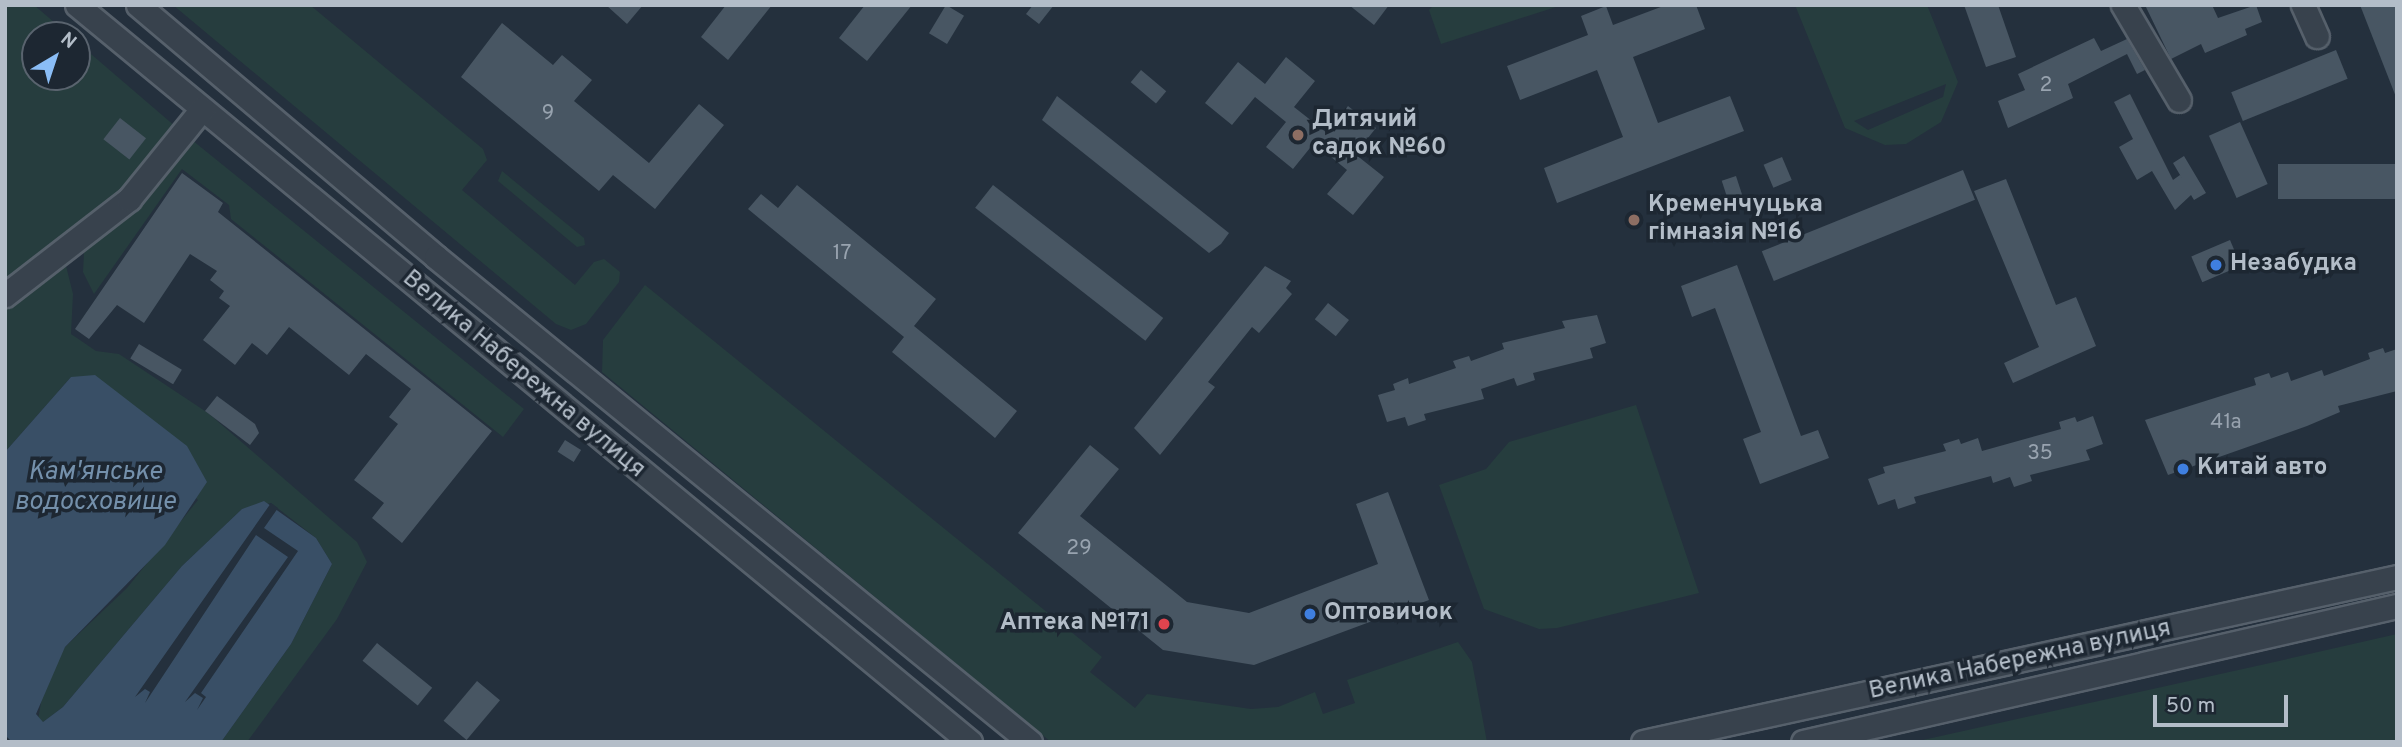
<!DOCTYPE html>
<meta charset="utf-8">
<style>
body{margin:0}
#map{position:relative;width:2402px;height:747px;overflow:hidden;background:#24303d;font-family:Overpass,sans-serif}
div>[style]{position:absolute}
.green>*{inset:0;background:#263d3e}
.water>*{inset:0;background:#394f66}
.pier>*{inset:0;background:#24303d}
.building>*{inset:0;background:#485663;transform-origin:0 0}
.roads{filter:drop-shadow(2px 0 #56606b) drop-shadow(-2px 0 #56606b) drop-shadow(0 2px #56606b) drop-shadow(0 -2px #56606b)}
.minor>*{height:23px;margin:-11.5px;padding:0 11.5px;transform-origin:11.5px;border-radius:11.5px;background:#38424d}
.dots>*{width:19px;height:19px;translate:-50% -50%;box-sizing:border-box;border:4px solid #1d2732;border-radius:50%}
span{translate:-50% -50%;white-space:nowrap;text-align:center;line-height:1.15;-webkit-text-stroke:7px #1d2732;paint-order:stroke}
.number-label{font-size:21px;color:#98a3af}
.number-label span{-webkit-text-stroke-width:0}
.poi-label{font-size:24px;color:#b3bdc8;font-weight:700}
.left{translate:0 -50%;text-align:left}
.right{translate:-100% -50%;text-align:right}
.street-label{font-size:24px;color:#b3bdc8}
.water-label{font-size:26px;color:#7490ab;font-style:italic}
.frame{position:absolute;inset:0;border:7px solid #b3bdc8;pointer-events:none}
.north{position:absolute;left:21px;top:21px;width:70px;height:70px;box-sizing:border-box;background:#1d2732;border:2px solid #59636e;border-radius:50%;rotate:39deg;font-size:19px;font-weight:700;line-height:28px;text-align:center;color:#b3bdc8}
.north::after{content:'';display:block;margin:auto;width:24px;height:32px;background:#8abdf6;clip-path:polygon(50% 0,100% 100%,50% 72%,0 100%)}
.scale{position:absolute;left:2153px;top:695px;width:135px;height:32px;box-sizing:border-box;border:4px solid #b3bdc8;border-top:0;padding-left:9px;font-size:21px;line-height:24px;white-space:nowrap;color:#b3bdc8;-webkit-text-stroke:5px #1d2732;paint-order:stroke}
</style>
<div id="map">
<div class="green">
<i style="clip-path:polygon(5px 5px,34px 5px,69px 35px,35px 35px,35px 77px,77px 77px,77px 42px,176px 127px,127px 191px,5px 280px)"></i>
<i style="clip-path:polygon(173px 5px,310px 5px,483px 149px,487px 160px,462px 190px,575px 285px,594px 262px,604px 259px,620px 272px,619px 282px,586px 324px,571px 330px,556px 324px)"></i>
<i style="clip-path:polygon(1434px 5px,1562px 5px,1441px 44px,1429px 10px)"></i>
<i style="clip-path:polygon(evenodd,1795px 5px,1927px 5px,1958px 82px,1941px 122px,1906px 144px,1885px 145px,1845px 128px,1795px 5px,1946px 84px,1943px 97px,1868px 130px,1854px 121px,1946px 84px)"></i>
<i style="clip-path:polygon(192px 140px,524px 409px,503px 437px,231px 219px,229px 205px,182px 169px,94px 294px,83px 272px,84px 253px,136px 206px)"></i>
<i style="clip-path:polygon(502px 171px,584px 238px,585px 245px,577px 247px,498px 181px)"></i>
<i style="clip-path:polygon(65px 262px,73px 294px,71px 334px,96px 351px,119px 354px,208px 413px,357px 542px,367px 562px,337px 619px,247px 742px,221px 742px,291px 644px,332px 564px,316px 538px,271px 503px,242px 509px,182px 566px,63px 707px,43px 722px,38px 720px,44px 685px,65px 647px,127px 588px,198px 500px,71px 377px,5px 452px,5px 303px)"></i>
<i style="clip-path:polygon(645px 285px,1102px 657px,1090px 672px,1135px 708px,1147px 694px,1251px 709px,1278px 707px,1315px 692px,1323px 714px,1355px 703px,1347px 680px,1458px 642px,1472px 662px,1487px 742px,1051px 742px,602px 372px,603px 340px)"></i>
<i style="clip-path:polygon(1636px 405px,1699px 593px,1557px 628px,1539px 629px,1484px 609px,1439px 485px,1486px 469px,1509px 442px)"></i>
<i style="clip-path:polygon(2397px 634px,2397px 742px,1914px 742px,2270px 663px)"></i>
</div>
<div class="water">
<i style="clip-path:polygon(95px 375px,187px 446px,207px 482px,165px 545px,65px 647px,36px 714px,43px 722px,63px 707px,182px 566px,242px 509px,264px 501px,316px 538px,332px 564px,291px 644px,221px 742px,12px 742px,5px 735px,5px 452px,71px 377px)"></i>
</div>
<div class="pier">
<i style="clip-path:polygon(271px 503px,278px 508px,264px 528px,298px 551px,201px 693px,206px 697px,197px 710px,203px 698px,195px 693px,185px 702px,288px 557px,256px 535px,145px 703px,150px 692px,145px 689px,135px 697px)"></i>
</div>
<div class="building">
<i style="clip-path:polygon(606px 5px,643px 5px,627px 24px)"></i>
<i style="clip-path:polygon(726px 5px,772px 5px,728px 60px,701px 37px)"></i>
<i style="clip-path:polygon(865px 5px,912px 5px,867px 61px,839px 38px)"></i>
<i style="left:946px;top:5px;width:21px;height:33px;rotate:31deg"></i>
<i style="clip-path:polygon(1033px 5px,1054px 5px,1039px 24px,1026px 14px)"></i>
<i style="clip-path:polygon(1349px 5px,1389px 5px,1374px 25px)"></i>
<i style="clip-path:polygon(1666px 5px,1696px 5px,1705px 29px,1633px 57px,1658px 123px,1730px 96px,1744px 131px,1557px 203px,1544px 168px,1623px 137px,1597px 70px,1520px 100px,1507px 66px,1588px 35px,1581px 16px,1606px 6px,1613px 25px)"></i>
<i style="clip-path:polygon(1964px 5px,1998px 5px,2016px 57px,1986px 67px)"></i>
<i style="clip-path:polygon(2145px 5px,2212px 5px,2218px 18px,2256px 5px,2262px 22px,2245px 29px,2247px 35px,2205px 53px,2201px 44px,2171px 59px)"></i>
<i style="clip-path:polygon(2360px 5px,2397px 5px,2397px 97px,2396px 97px)"></i>
<i style="clip-path:polygon(502px 23px,553px 65px,562px 55px,592px 80px,574px 101px,649px 163px,699px 104px,724px 125px,655px 209px,613px 175px,599px 191px,461px 77px)"></i>
<i style="clip-path:polygon(2094px 38px,2101px 51px,2127px 39px,2145px 70px,2137px 74px,2127px 54px,2068px 84px,2073px 98px,2008px 128px,1998px 101px,2025px 90px,2018px 74px)"></i>
<i style="left:2336px;top:50px;width:31px;height:113px;rotate:68deg"></i>
<i style="clip-path:polygon(1286px 57px,1315px 81px,1294px 107px,1327px 133px,1348px 106px,1376px 128px,1355px 154px,1384px 177px,1353px 215px,1327px 194px,1347px 170px,1314px 143px,1293px 169px,1266px 147px,1286px 122px,1255px 97px,1232px 125px,1205px 103px,1238px 62px,1265px 84px)"></i>
<i style="left:1141px;top:70px;width:33px;height:16px;rotate:40deg"></i>
<i style="clip-path:polygon(2130px 94px,2173px 180px,2180px 175px,2183px 180px,2173px 163px,2184px 156px,2206px 193px,2194px 200px,2191px 195px,2175px 210px,2152px 171px,2137px 180px,2119px 147px,2133px 139px,2114px 102px)"></i>
<i style="clip-path:polygon(1057px 96px,1229px 233px,1221px 244px,1209px 253px,1042px 120px)"></i>
<i style="left:120px;top:118px;width:33px;height:27px;rotate:38deg"></i>
<i style="left:2240px;top:122px;width:68px;height:34px;rotate:66deg"></i>
<i style="left:1782px;top:157px;width:25px;height:20px;rotate:67deg"></i>
<i style="left:2397px;top:164px;width:35px;height:119px;rotate:90deg"></i>
<i style="left:1963px;top:170px;width:32px;height:217px;rotate:68deg"></i>
<i style="clip-path:polygon(182px 173px,223px 203px,218px 212px,492px 431px,402px 543px,372px 518px,384px 503px,354px 480px,398px 424px,389px 417px,411px 389px,366px 354px,349px 375px,289px 327px,267px 355px,252px 343px,235px 365px,203px 340px,230px 306px,219px 298px,224px 291px,210px 280px,217px 271px,190px 254px,144px 323px,117px 305px,89px 339px,75px 329px)"></i>
<i style="left:1736px;top:176px;width:29px;height:15px;rotate:72deg"></i>
<i style="clip-path:polygon(2006px 179px,2056px 305px,2076px 297px,2096px 346px,2013px 383px,2004px 363px,2039px 347px,1974px 191px)"></i>
<i style="clip-path:polygon(797px 185px,936px 299px,914px 326px,1017px 411px,995px 438px,892px 352px,904px 337px,748px 209px,761px 194px,778px 208px)"></i>
<i style="left:993px;top:185px;width:216px;height:29px;rotate:38deg"></i>
<i style="left:2230px;top:240px;width:28px;height:42px;rotate:67deg"></i>
<i style="clip-path:polygon(1737px 265px,1801px 436px,1818px 430px,1829px 458px,1760px 484px,1743px 439px,1761px 432px,1715px 308px,1692px 317px,1681px 286px)"></i>
<i style="clip-path:polygon(1265px 266px,1291px 281px,1286px 288px,1292px 294px,1259px 333px,1252px 327px,1208px 382px,1215px 387px,1160px 455px,1134px 428px)"></i>
<i style="left:1328px;top:303px;width:27px;height:21px;rotate:39deg"></i>
<i style="clip-path:polygon(1597px 315px,1606px 343px,1590px 348px,1593px 358px,1533px 373px,1535px 380px,1517px 386px,1514px 378px,1481px 389px,1484px 399px,1424px 414px,1426px 420px,1408px 426px,1405px 417px,1387px 422px,1378px 395px,1395px 390px,1393px 384px,1408px 378px,1409px 384px,1456px 368px,1453px 361px,1469px 356px,1471px 361px,1504px 349px,1502px 343px,1565px 328px,1562px 321px)"></i>
<i style="left:139px;top:344px;width:50px;height:17px;rotate:31deg"></i>
<i style="clip-path:polygon(2383px 348px,2385px 353px,2397px 349px,2397px 391px,2338px 406px,2340px 412px,2307px 426px,2168px 475px,2145px 420px,2256px 385px,2254px 378px,2269px 373px,2271px 378px,2288px 372px,2291px 381px,2322px 370px,2324px 376px,2370px 359px,2368px 353px)"></i>
<i style="clip-path:polygon(217px 396px,255px 424px,259px 433px,250px 445px,205px 411px)"></i>
<i style="clip-path:polygon(2093px 416px,2103px 444px,2086px 450px,2090px 460px,2030px 475px,2032px 481px,2014px 487px,2010px 477px,1993px 483px,1991px 476px,1914px 497px,1916px 503px,1898px 509px,1895px 499px,1878px 505px,1868px 479px,1885px 473px,1883px 467px,1946px 451px,1943px 444px,1959px 439px,1961px 444px,1978px 438px,1982px 451px,2061px 429px,2059px 422px,2075px 417px,2077px 422px)"></i>
<i style="left:565px;top:440px;width:19px;height:14px;rotate:32deg"></i>
<i style="clip-path:polygon(1090px 445px,1119px 469px,1080px 516px,1187px 602px,1249px 613px,1378px 564px,1356px 504px,1388px 492px,1429px 600px,1254px 665px,1163px 650px,1018px 533px)"></i>
<i style="left:377px;top:643px;width:71px;height:23px;rotate:39deg"></i>
<i style="left:477px;top:681px;width:30px;height:52px;rotate:40deg"></i>
</div>
<div class="roads">
<div class="minor">
<i style="left:77px;top:5px;width:1158px;rotate:39.53deg"></i>
<i style="left:138px;top:5px;width:390px;rotate:40.2deg"></i>
<i style="left:436px;top:257px;width:767px;rotate:39.23deg"></i>
<i style="left:2123px;top:5px;width:110px;rotate:59.5deg"></i>
<i style="left:2303px;top:5px;width:34px;rotate:66deg"></i>
<i style="left:5px;top:295px;width:157px;rotate:-37.7deg"></i>
<i style="left:129px;top:199px;width:116px;rotate:-51deg"></i>
<i style="left:1643px;top:742px;width:772px;rotate:-12.34deg"></i>
<i style="left:1803px;top:742px;width:609px;rotate:-12.9deg"></i>
</div>
</div>
<div class="dots">
<i style="left:1298px;top:135px;background:#8d6e63"></i>
<i style="left:1634px;top:220px;background:#8d6e63"></i>
<i style="left:2216px;top:265px;background:#3f7fe0"></i>
<i style="left:2183px;top:469px;background:#3f7fe0"></i>
<i style="left:1310px;top:614px;background:#3f7fe0"></i>
<i style="left:1164px;top:624px;background:#e0444e"></i>
</div>
<div class="number-label">
<span style="left:2046px;top:86px">2</span>
<span style="left:548px;top:114px">9</span>
<span style="left:842px;top:254px">17</span>
<span style="left:2226px;top:423px">41а</span>
<span style="left:2040px;top:454px">35</span>
<span style="left:1079px;top:549px">29</span>
</div>
<div class="poi-label">
<span class="left" style="left:1312px;top:135px">Дитячий<br>садок №60</span>
<span class="left" style="left:1648px;top:220px">Кременчуцька<br>гімназія №16</span>
<span class="left" style="left:2230px;top:265px">Незабудка</span>
<span class="left" style="left:2197px;top:469px">Китай авто</span>
<span class="left" style="left:1324px;top:614px">Оптовичок</span>
<span class="right" style="left:1150px;top:624px">Аптека №171</span>
</div>
<div class="street-label">
<span style="left:523px;top:375px;rotate:40deg">Велика Набережна вулиця</span>
<span style="left:2020px;top:661px;rotate:-12deg">Велика Набережна вулиця</span>
</div>
<div class="water-label">
<span style="left:95px;top:488px">Кам'янське<br>водосховище</span>
</div>
<div class="frame"></div>
<div class="north">N</div>
<div class="scale">50 m</div>
</div>
